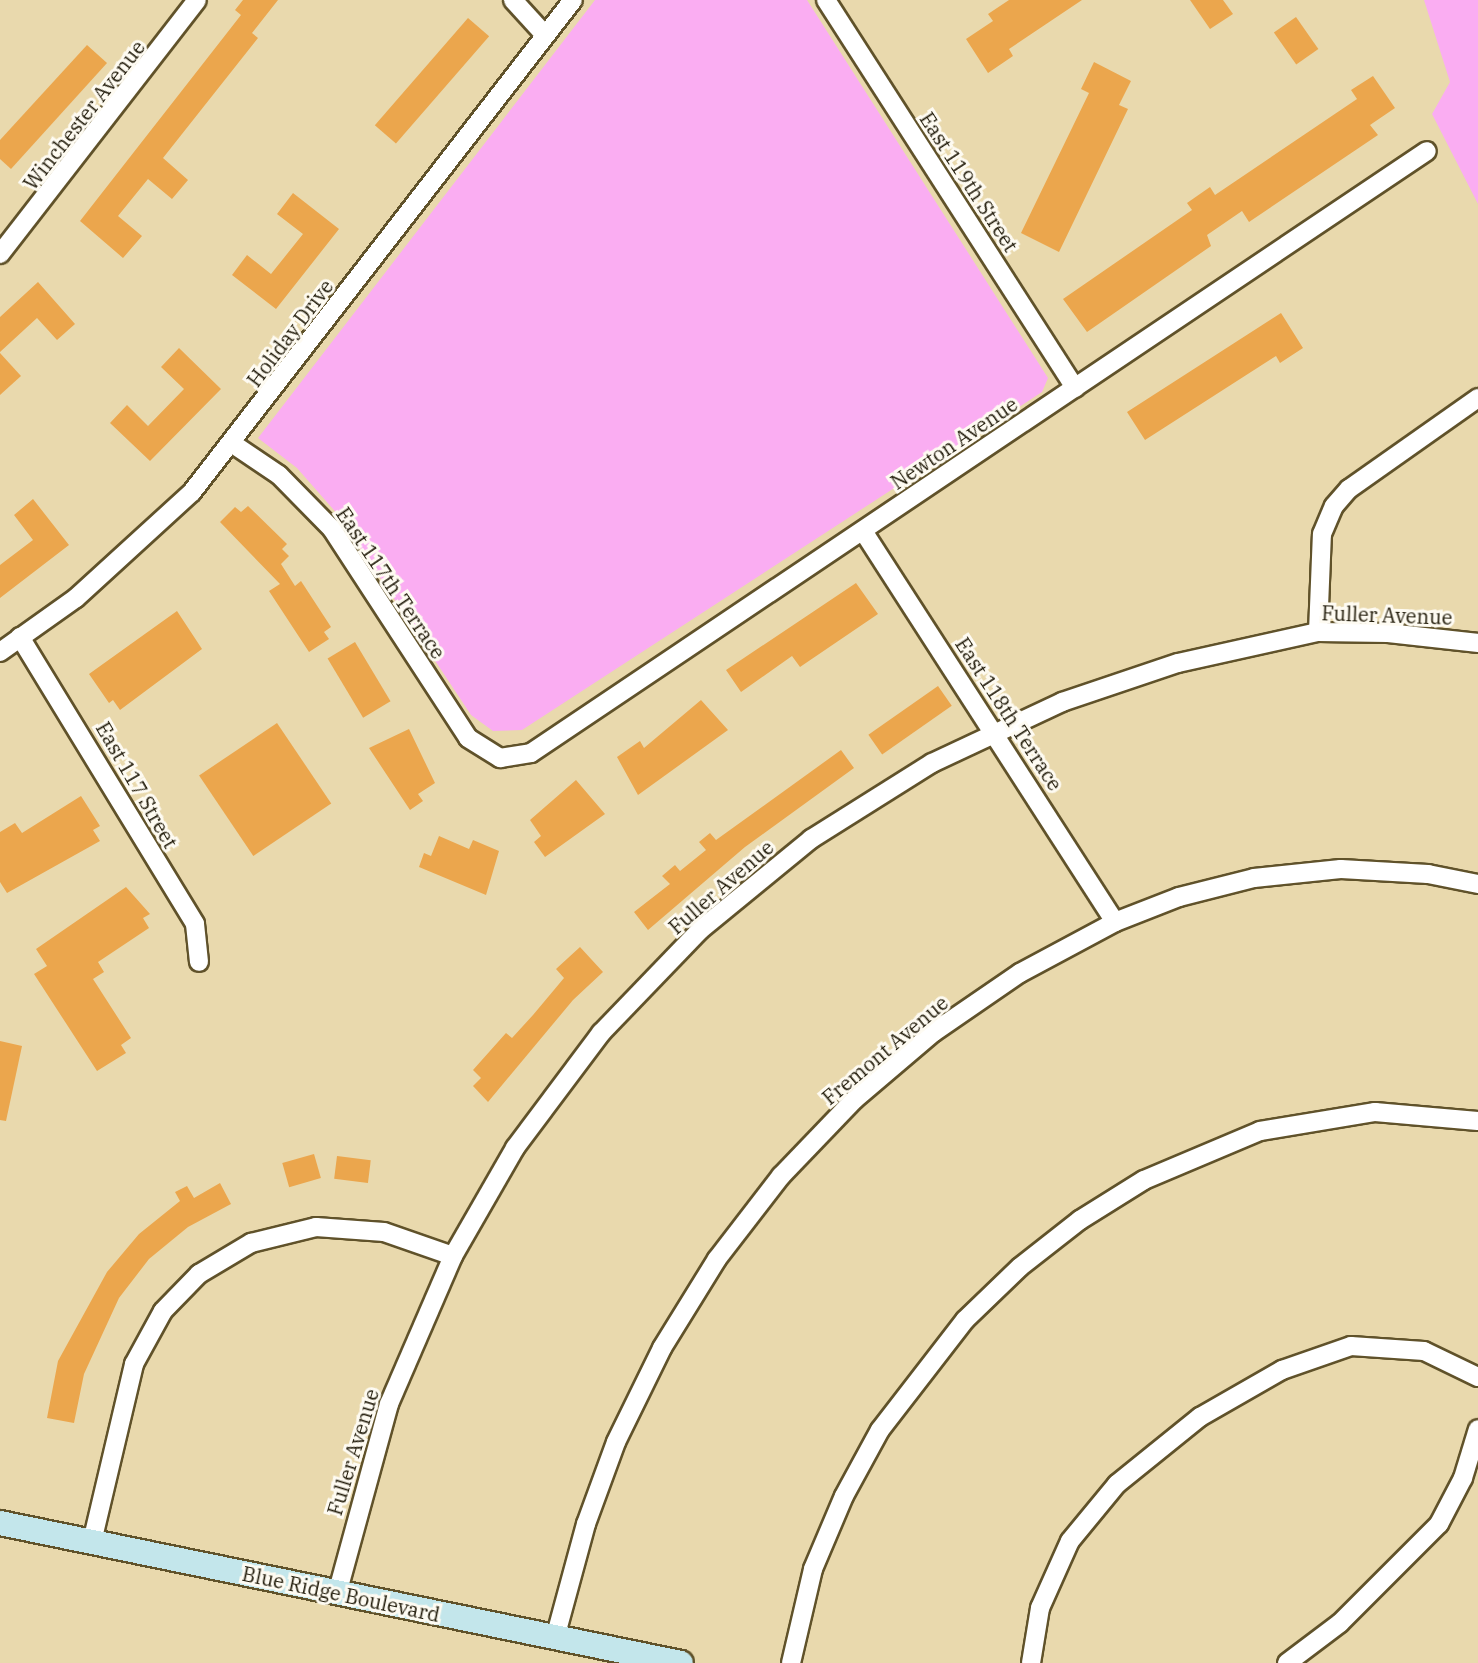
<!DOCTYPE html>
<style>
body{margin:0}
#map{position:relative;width:1478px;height:1663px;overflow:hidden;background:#e9d9ad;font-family:"IBM Plex Serif",serif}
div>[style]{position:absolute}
.green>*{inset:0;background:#faadf2}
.building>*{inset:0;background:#eba64d;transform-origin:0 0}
.roads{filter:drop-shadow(2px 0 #60522a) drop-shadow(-2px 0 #60522a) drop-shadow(0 2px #60522a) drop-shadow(0 -2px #60522a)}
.street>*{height:18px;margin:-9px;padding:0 9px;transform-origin:9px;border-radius:9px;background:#fff}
.secondary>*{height:24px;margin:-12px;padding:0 12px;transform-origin:12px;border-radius:12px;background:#c3e6eb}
span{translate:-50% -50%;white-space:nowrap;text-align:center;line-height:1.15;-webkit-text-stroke:6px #fefbf2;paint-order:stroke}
.street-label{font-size:20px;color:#201a09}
</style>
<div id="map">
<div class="green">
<i style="clip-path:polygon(595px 0,807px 0,1048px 378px,1042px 392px,522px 730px,493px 731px,471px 715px,340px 517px,297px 468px,258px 438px)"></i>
<i style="clip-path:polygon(1424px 0,1478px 0,1478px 204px,1432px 114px,1450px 82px)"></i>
</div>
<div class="building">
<i style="clip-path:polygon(243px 0,278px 0,252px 33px,258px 38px,163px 158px,188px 180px,172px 199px,148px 179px,118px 216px,142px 236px,123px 258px,80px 221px,241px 15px,235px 10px)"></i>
<i style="clip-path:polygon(1009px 0,1082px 0,1009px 49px,1013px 56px,988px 73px,966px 39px,993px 21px,988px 14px)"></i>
<i style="clip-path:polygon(1190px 0,1223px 0,1233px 14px,1210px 29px)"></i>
<i style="left:1296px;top:17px;width:39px;height:27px;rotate:55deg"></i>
<i style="left:468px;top:18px;width:28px;height:142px;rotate:41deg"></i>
<i style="clip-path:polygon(87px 45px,107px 63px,11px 169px,0 159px,0 140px)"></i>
<i style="clip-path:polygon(1094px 62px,1131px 81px,1119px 105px,1128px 109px,1059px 252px,1021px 233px,1089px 93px,1081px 89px)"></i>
<i style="clip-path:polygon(1373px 76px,1395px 108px,1370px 125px,1378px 135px,1249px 222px,1242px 211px,1207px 235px,1211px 246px,1087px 332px,1063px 299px,1192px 210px,1187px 203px,1210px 187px,1215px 195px,1357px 99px,1351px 90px)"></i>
<i style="clip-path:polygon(293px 193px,339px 229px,276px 309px,232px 275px,247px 255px,271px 274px,303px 234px,277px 214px)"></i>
<i style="clip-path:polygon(38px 282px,75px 324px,57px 340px,37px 318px,0 352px,0 317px)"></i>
<i style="clip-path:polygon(1281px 313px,1303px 348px,1280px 363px,1276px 356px,1145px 440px,1127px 412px)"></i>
<i style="clip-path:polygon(179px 348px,221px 389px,150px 461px,110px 423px,127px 405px,148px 426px,184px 389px,161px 367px)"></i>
<i style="clip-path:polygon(0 353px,21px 376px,0 395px)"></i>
<i style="clip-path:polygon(33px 499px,69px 545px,0 598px,0 565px,33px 540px,14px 515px)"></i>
<i style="clip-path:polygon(248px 506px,287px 544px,282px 549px,289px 556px,281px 564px,295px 586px,301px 581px,331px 627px,324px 632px,329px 639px,309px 652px,269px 591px,280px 584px,220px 522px,235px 507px,241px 512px)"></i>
<i style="clip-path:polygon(856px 583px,878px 614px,800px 667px,792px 656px,741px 692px,726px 670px)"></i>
<i style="clip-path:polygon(177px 611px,202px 649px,120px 710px,113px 700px,109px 703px,89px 674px)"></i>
<i style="left:355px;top:642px;width:69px;height:32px;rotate:59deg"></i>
<i style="left:938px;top:686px;width:24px;height:85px;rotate:55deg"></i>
<i style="clip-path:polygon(701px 700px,728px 730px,638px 795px,617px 757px,640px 741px,644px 748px)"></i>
<i style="left:277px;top:723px;width:97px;height:94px;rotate:56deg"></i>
<i style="clip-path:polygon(409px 729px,435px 783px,418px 794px,423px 801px,410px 810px,369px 748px)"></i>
<i style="clip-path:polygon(841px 750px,854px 768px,745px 847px,648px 930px,634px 912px,670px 884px,662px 876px,675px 865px,680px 871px,706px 850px,699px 842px,710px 833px,716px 840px)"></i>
<i style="clip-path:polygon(576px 780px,605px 814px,545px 857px,534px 842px,541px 836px,530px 820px)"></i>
<i style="clip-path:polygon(81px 796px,100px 826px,93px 830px,100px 841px,7px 893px,0 882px,0 832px,15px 823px,22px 833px)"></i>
<i style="clip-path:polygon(439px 836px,469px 849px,473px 840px,499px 851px,486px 895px,419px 867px,424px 853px,431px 856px)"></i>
<i style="clip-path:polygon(126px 887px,150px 914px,143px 918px,149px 928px,98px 962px,104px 972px,93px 979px,131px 1038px,121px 1045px,126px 1053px,97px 1071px,34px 974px,47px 966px,36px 949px)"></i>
<i style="clip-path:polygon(580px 947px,603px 972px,573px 1000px,488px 1102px,473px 1086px,481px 1078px,473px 1070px,506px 1033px,512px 1038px,533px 1015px,564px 978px,556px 969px)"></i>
<i style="clip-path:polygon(0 1041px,22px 1046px,6px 1121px,0 1120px)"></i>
<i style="left:314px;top:1154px;width:25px;height:33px;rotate:74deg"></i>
<i style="left:337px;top:1156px;width:34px;height:23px;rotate:7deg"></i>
<i style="clip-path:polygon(220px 1183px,231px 1204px,188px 1227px,149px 1259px,119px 1298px,84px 1374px,74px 1423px,47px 1418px,58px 1361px,107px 1272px,139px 1234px,180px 1201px,175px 1192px,187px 1186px,194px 1198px)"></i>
</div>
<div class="roads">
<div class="street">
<i style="left:513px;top:0;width:46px;rotate:47.6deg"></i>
<i style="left:826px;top:0;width:461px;rotate:57.3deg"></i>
<i style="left:0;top:254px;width:321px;rotate:-52.2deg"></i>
<i style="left:233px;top:444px;width:55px;rotate:34deg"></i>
<i style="left:279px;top:475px;width:76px;rotate:45.5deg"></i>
<i style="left:332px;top:529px;width:249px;rotate:56.9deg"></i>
<i style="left:468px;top:738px;width:38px;rotate:32deg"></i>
<i style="left:500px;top:758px;width:31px;rotate:-9deg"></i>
<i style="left:531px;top:753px;width:1079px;rotate:-33.9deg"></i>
<i style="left:863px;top:531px;width:465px;rotate:57.2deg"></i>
<i style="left:1318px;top:632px;width:98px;rotate:-87.7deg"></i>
<i style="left:1322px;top:534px;width:30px;rotate:-67deg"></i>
<i style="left:1334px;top:506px;width:23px;rotate:-49deg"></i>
<i style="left:1349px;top:489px;width:158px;rotate:-35.2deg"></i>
<i style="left:20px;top:637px;width:336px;rotate:58.6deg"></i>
<i style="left:195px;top:924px;width:38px;rotate:84deg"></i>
<i style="left:0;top:652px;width:93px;rotate:-35.4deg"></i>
<i style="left:76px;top:598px;width:157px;rotate:-42.4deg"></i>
<i style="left:192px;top:492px;width:622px;rotate:-52.25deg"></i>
<i style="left:92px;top:1542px;width:183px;rotate:-76.7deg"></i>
<i style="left:134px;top:1364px;width:60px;rotate:-61.3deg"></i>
<i style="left:163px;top:1311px;width:52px;rotate:-45.8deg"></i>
<i style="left:199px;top:1274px;width:61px;rotate:-30.8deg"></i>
<i style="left:251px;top:1243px;width:67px;rotate:-13.8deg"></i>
<i style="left:316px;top:1227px;width:68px;rotate:4.2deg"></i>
<i style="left:384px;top:1232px;width:73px;rotate:19.2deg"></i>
<i style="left:337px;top:1594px;width:197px;rotate:-74.7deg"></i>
<i style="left:389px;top:1404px;width:161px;rotate:-66.6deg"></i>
<i style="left:453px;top:1256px;width:125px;rotate:-60.1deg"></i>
<i style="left:515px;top:1148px;width:144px;rotate:-53.2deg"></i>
<i style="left:601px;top:1033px;width:143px;rotate:-46.1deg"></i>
<i style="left:700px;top:930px;width:144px;rotate:-39.3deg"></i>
<i style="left:811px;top:839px;width:143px;rotate:-32.1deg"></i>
<i style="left:932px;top:763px;width:144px;rotate:-25.1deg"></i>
<i style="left:1062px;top:702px;width:122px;rotate:-18.6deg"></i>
<i style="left:1178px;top:663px;width:143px;rotate:-12.5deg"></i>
<i style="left:1318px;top:632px;width:70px;rotate:0.8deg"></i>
<i style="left:1388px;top:633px;width:91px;rotate:6.3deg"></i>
<i style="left:555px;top:1638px;width:118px;rotate:-74.8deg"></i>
<i style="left:586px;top:1524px;width:87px;rotate:-69.9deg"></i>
<i style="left:616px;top:1442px;width:105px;rotate:-63.9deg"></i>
<i style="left:662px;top:1348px;width:105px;rotate:-58.3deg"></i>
<i style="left:717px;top:1259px;width:105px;rotate:-52.4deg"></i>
<i style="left:781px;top:1176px;width:105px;rotate:-46.2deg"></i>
<i style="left:854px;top:1100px;width:105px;rotate:-40.4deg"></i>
<i style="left:934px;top:1032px;width:104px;rotate:-34.5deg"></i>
<i style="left:1020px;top:973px;width:108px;rotate:-28.2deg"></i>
<i style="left:1115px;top:922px;width:69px;rotate:-21.3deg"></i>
<i style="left:1179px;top:897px;width:77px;rotate:-14.2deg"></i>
<i style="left:1254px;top:878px;width:87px;rotate:-5.9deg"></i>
<i style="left:1341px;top:869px;width:87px;rotate:3.3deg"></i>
<i style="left:1428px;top:874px;width:51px;rotate:11.3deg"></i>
<i style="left:791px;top:1663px;width:97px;rotate:-76.8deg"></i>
<i style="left:813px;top:1569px;width:79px;rotate:-67deg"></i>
<i style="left:844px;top:1496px;width:75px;rotate:-61.4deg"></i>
<i style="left:880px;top:1430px;width:139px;rotate:-52.3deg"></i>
<i style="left:965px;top:1320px;width:76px;rotate:-43.9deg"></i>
<i style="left:1020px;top:1267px;width:76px;rotate:-38.1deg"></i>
<i style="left:1080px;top:1220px;width:75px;rotate:-32deg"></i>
<i style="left:1144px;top:1180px;width:126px;rotate:-22.9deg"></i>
<i style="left:1260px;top:1131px;width:117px;rotate:-9.4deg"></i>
<i style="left:1375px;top:1112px;width:103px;rotate:5deg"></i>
<i style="left:1031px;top:1663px;width:56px;rotate:-80.7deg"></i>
<i style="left:1040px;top:1608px;width:73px;rotate:-65.9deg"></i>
<i style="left:1070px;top:1541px;width:74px;rotate:-50.5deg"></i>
<i style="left:1117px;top:1484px;width:107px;rotate:-38.9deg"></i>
<i style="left:1200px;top:1417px;width:95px;rotate:-29.8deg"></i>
<i style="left:1282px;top:1370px;width:73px;rotate:-19.2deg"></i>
<i style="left:1351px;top:1346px;width:73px;rotate:3.9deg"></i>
<i style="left:1424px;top:1351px;width:60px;rotate:25.7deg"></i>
<i style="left:1287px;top:1663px;width:66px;rotate:-37deg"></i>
<i style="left:1340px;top:1623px;width:140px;rotate:-45deg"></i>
<i style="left:1439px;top:1524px;width:52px;rotate:-62.4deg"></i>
<i style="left:1463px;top:1478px;width:51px;rotate:-73deg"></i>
</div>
<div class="secondary">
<i style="left:0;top:1523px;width:695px;rotate:11.62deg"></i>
</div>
</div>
<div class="street-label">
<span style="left:84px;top:115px;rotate:-52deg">Winchester Avenue</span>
<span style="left:969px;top:182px;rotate:57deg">East 119th Street</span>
<span style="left:290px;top:333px;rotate:-53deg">Holiday Drive</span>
<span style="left:954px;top:443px;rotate:-34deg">Newton Avenue</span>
<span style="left:391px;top:583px;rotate:56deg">East 117th Terrace</span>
<span style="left:1387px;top:615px;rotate:2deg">Fuller Avenue</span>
<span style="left:1009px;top:714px;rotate:57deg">East 118th Terrace</span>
<span style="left:137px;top:785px;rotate:60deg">East 117 Street</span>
<span style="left:721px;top:887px;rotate:-41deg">Fuller Avenue</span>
<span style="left:885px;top:1050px;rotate:-40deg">Fremont Avenue</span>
<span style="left:353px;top:1452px;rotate:-73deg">Fuller Avenue</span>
<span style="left:341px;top:1594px;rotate:12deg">Blue Ridge Boulevard</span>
</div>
</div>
